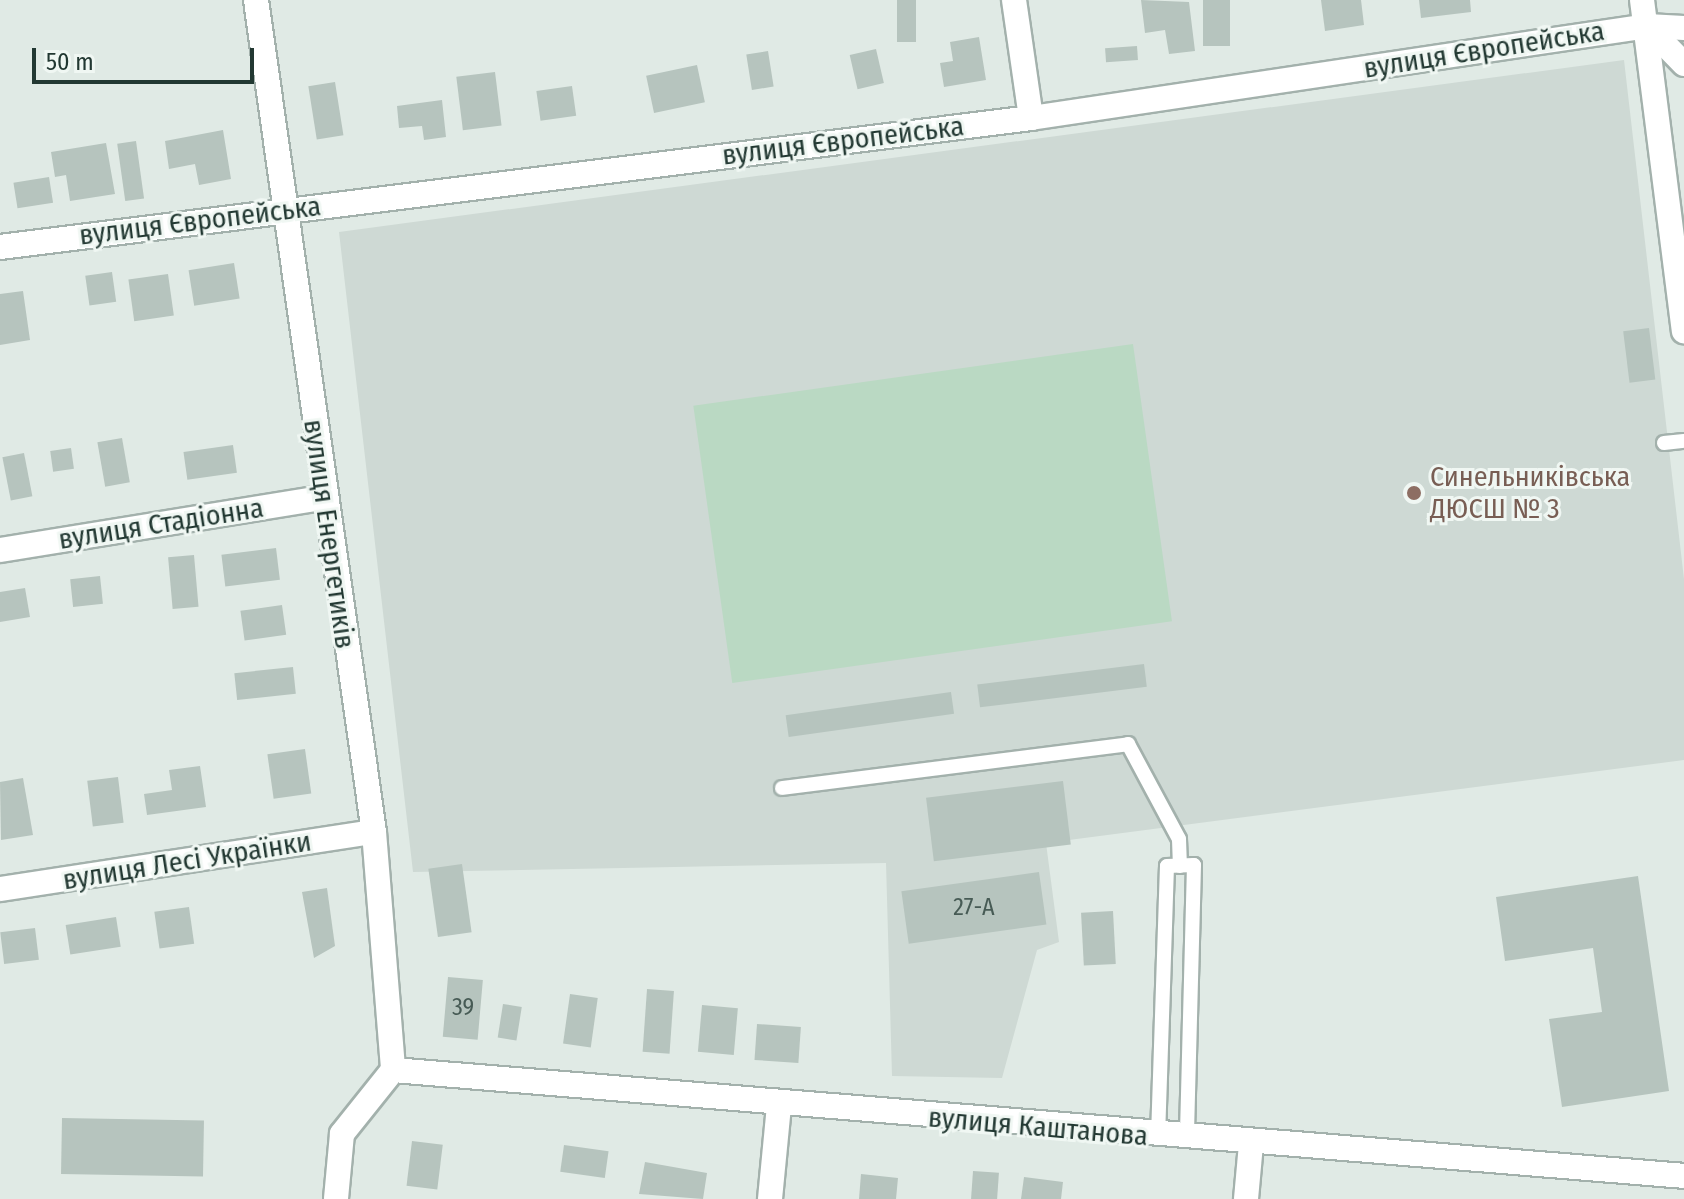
<!DOCTYPE html>
<meta charset="utf-8">
<style>
body{margin:0}
#map{position:relative;width:1684px;height:1199px;overflow:hidden;background:#e0eae5;font-family:"Fira Sans Condensed",sans-serif}
div>[style]{position:absolute}
.built>*{inset:0;background:#ced9d4}
.green>*{inset:0;background:#bad9c3;transform-origin:0 0}
.building>*{inset:0;background:#b6c4be;transform-origin:0 0}
.roads{filter:drop-shadow(2px 0 #a3b1ac) drop-shadow(-2px 0 #a3b1ac) drop-shadow(0 2px #a3b1ac) drop-shadow(0 -2px #a3b1ac)}
.lane>*{height:14px;margin:-7px;padding:0 7px;transform-origin:7px;border-radius:7px;background:#fff}
.street>*{height:24px;margin:-12px;padding:0 12px;transform-origin:12px;border-radius:12px;background:#fff}
.secondary>*{height:24px;margin:-12px;padding:0 12px;transform-origin:12px;border-radius:12px;background:#fff}
.dots>*{width:22px;height:22px;translate:-50% -50%;box-sizing:border-box;border:4px solid #f0f7f3;border-radius:50%}
span{translate:-50% -50%;white-space:nowrap;text-align:center;line-height:1.15;-webkit-text-stroke:6px #f0f7f3;paint-order:stroke}
.number-label{font-size:24px;color:#475b55}
.number-label span{-webkit-text-stroke-width:0}
.street-label{font-size:28px;color:#223832}
.education-label{font-size:28px;color:#785e54}
.left{translate:0 -50%;text-align:left}
.scale{position:absolute;left:32px;top:48px;width:222px;height:36px;box-sizing:border-box;border:4px solid #223832;border-top:0;padding-left:10px;font-size:24px;line-height:28px;white-space:nowrap;color:#223832;-webkit-text-stroke:6px #f0f7f3;paint-order:stroke}
</style>
<div id="map">
<div class="built">
<i style="clip-path:polygon(1624px 60px,1684px 579px,1684px 760px,1046px 843px,1059px 942px,1037px 950px,1002px 1078px,892px 1076px,886px 863px,413px 872px,339px 232px)"></i>
</div>
<div class="green">
<i style="left:1133px;top:344px;width:280px;height:444px;rotate:82deg"></i>
</div>
<div class="building">
<i style="left:897px;top:0;width:19px;height:42px"></i>
<i style="clip-path:polygon(1141px 0,1189px 2px,1195px 51px,1169px 54px,1165px 30px,1145px 33px)"></i>
<i style="left:1203px;top:0;width:27px;height:46px"></i>
<i style="clip-path:polygon(1321px 0,1361px 0,1364px 25px,1325px 31px)"></i>
<i style="clip-path:polygon(1419px 0,1470px 0,1471px 12px,1421px 18px)"></i>
<i style="clip-path:polygon(979px 37px,986px 80px,944px 87px,940px 63px,953px 61px,950px 42px)"></i>
<i style="left:1137px;top:46px;width:14px;height:32px;rotate:86deg"></i>
<i style="left:876px;top:49px;width:35px;height:27px;rotate:77deg"></i>
<i style="left:768px;top:51px;width:36px;height:22px;rotate:81deg"></i>
<i style="left:697px;top:65px;width:38px;height:52px;rotate:78deg"></i>
<i style="left:495px;top:72px;width:54px;height:39px;rotate:83deg"></i>
<i style="left:335px;top:82px;width:54px;height:27px;rotate:81deg"></i>
<i style="left:572px;top:86px;width:30px;height:36px;rotate:82deg"></i>
<i style="clip-path:polygon(442px 100px,446px 137px,424px 140px,422px 126px,399px 128px,397px 106px)"></i>
<i style="clip-path:polygon(223px 130px,231px 179px,199px 185px,195px 164px,169px 169px,165px 141px)"></i>
<i style="left:136px;top:141px;width:58px;height:19px;rotate:82deg"></i>
<i style="clip-path:polygon(106px 143px,115px 194px,70px 201px,66px 175px,55px 177px,51px 152px)"></i>
<i style="left:49px;top:177px;width:26px;height:36px;rotate:81deg"></i>
<i style="left:234px;top:263px;width:36px;height:46px;rotate:81deg"></i>
<i style="left:112px;top:272px;width:30px;height:27px;rotate:82deg"></i>
<i style="left:168px;top:274px;width:42px;height:40px;rotate:82deg"></i>
<i style="clip-path:polygon(23px 291px,30px 340px,0 345px,0 294px)"></i>
<i style="left:1649px;top:328px;width:52px;height:26px;rotate:83deg"></i>
<i style="left:122px;top:438px;width:45px;height:25px;rotate:80deg"></i>
<i style="left:233px;top:445px;width:28px;height:50px;rotate:82deg"></i>
<i style="left:71px;top:448px;width:21px;height:21px;rotate:82deg"></i>
<i style="left:24px;top:453px;width:44px;height:22px;rotate:79deg"></i>
<i style="left:276px;top:548px;width:32px;height:55px;rotate:83deg"></i>
<i style="left:194px;top:555px;width:52px;height:26px;rotate:85deg"></i>
<i style="left:100px;top:576px;width:28px;height:30px;rotate:84deg"></i>
<i style="clip-path:polygon(25px 588px,30px 617px,0 622px,0 592px)"></i>
<i style="left:282px;top:605px;width:30px;height:42px;rotate:82deg"></i>
<i style="left:1144px;top:664px;width:23px;height:168px;rotate:83deg"></i>
<i style="left:293px;top:667px;width:27px;height:59px;rotate:84deg"></i>
<i style="left:951px;top:692px;width:22px;height:167px;rotate:82deg"></i>
<i style="left:305px;top:749px;width:45px;height:38px;rotate:82deg"></i>
<i style="clip-path:polygon(200px 766px,206px 807px,147px 815px,144px 794px,172px 790px,169px 770px)"></i>
<i style="left:118px;top:777px;width:46px;height:31px;rotate:83deg"></i>
<i style="clip-path:polygon(23px 778px,33px 835px,1px 840px,0 782px)"></i>
<i style="left:1063px;top:781px;width:64px;height:138px;rotate:83deg"></i>
<i style="left:462px;top:864px;width:69px;height:34px;rotate:82deg"></i>
<i style="left:1039px;top:872px;width:53px;height:139px;rotate:82deg"></i>
<i style="clip-path:polygon(1638px 876px,1669px 1091px,1562px 1107px,1549px 1019px,1602px 1012px,1593px 948px,1505px 961px,1496px 897px)"></i>
<i style="clip-path:polygon(327px 888px,335px 946px,314px 958px,302px 892px)"></i>
<i style="left:189px;top:907px;width:37px;height:35px;rotate:82deg"></i>
<i style="left:1113px;top:911px;width:53px;height:32px;rotate:87deg"></i>
<i style="left:116px;top:917px;width:30px;height:51px;rotate:81deg"></i>
<i style="left:35px;top:928px;width:32px;height:35px;rotate:83deg"></i>
<i style="left:448px;top:977px;width:35px;height:60px;rotate:5deg"></i>
<i style="left:647px;top:989px;width:27px;height:63px;rotate:4deg"></i>
<i style="left:570px;top:994px;width:28px;height:50px;rotate:8deg"></i>
<i style="left:503px;top:1004px;width:19px;height:34px;rotate:9deg"></i>
<i style="left:702px;top:1005px;width:36px;height:47px;rotate:5deg"></i>
<i style="left:757px;top:1024px;width:44px;height:36px;rotate:4deg"></i>
<i style="left:62px;top:1118px;width:142px;height:56px;rotate:1deg"></i>
<i style="left:412px;top:1141px;width:31px;height:45px;rotate:7deg"></i>
<i style="left:564px;top:1145px;width:45px;height:27px;rotate:8deg"></i>
<i style="clip-path:polygon(645px 1162px,707px 1173px,703px 1199px,639px 1194px)"></i>
<i style="left:973px;top:1171px;width:26px;height:28px;rotate:4deg"></i>
<i style="clip-path:polygon(861px 1174px,898px 1178px,896px 1199px,859px 1199px)"></i>
<i style="clip-path:polygon(1024px 1177px,1063px 1182px,1061px 1199px,1021px 1199px)"></i>
</div>
<div class="roads">
<div class="lane">
<i style="left:1664px;top:443px;width:20px;rotate:-6deg"></i>
<i style="left:782px;top:788px;width:349px;rotate:-7.2deg"></i>
<i style="left:1128px;top:744px;width:108px;rotate:61.8deg"></i>
<i style="left:1179px;top:839px;width:27px;rotate:88deg"></i>
<i style="left:1158px;top:1137px;width:271px;rotate:-88.1deg"></i>
<i style="left:1167px;top:866px;width:27px;rotate:-2deg"></i>
<i style="left:1194px;top:865px;width:274px;rotate:91.5deg"></i>
</div>
<div class="street">
<i style="left:256px;top:0;width:840px;rotate:81.93deg"></i>
<i style="left:374px;top:832px;width:239px;rotate:85.4deg"></i>
<i style="left:393px;top:1070px;width:82px;rotate:128.6deg"></i>
<i style="left:342px;top:1134px;width:65px;rotate:95.3deg"></i>
<i style="left:1014px;top:0;width:119px;rotate:81.8deg"></i>
<i style="left:1642px;top:0;width:334px;rotate:82.8deg"></i>
<i style="left:1647px;top:26px;width:53px;rotate:45.8deg"></i>
<i style="left:0;top:247px;width:1039px;rotate:-7.13deg"></i>
<i style="left:1031px;top:118px;width:623px;rotate:-8.49deg"></i>
<i style="left:1647px;top:26px;width:37px;rotate:3deg"></i>
<i style="left:0;top:550px;width:325px;rotate:-9.2deg"></i>
<i style="left:0;top:889px;width:378px;rotate:-8.7deg"></i>
<i style="left:770px;top:1199px;width:93px;rotate:-84.5deg"></i>
<i style="left:1246px;top:1199px;width:55px;rotate:-84.8deg"></i>
</div>
<div class="secondary">
<i style="left:393px;top:1070px;width:1295px;rotate:4.69deg"></i>
</div>
</div>
<div class="dots">
<i style="left:1414px;top:493px;background:#8d6e63"></i>
</div>
<div class="number-label">
<span style="left:974px;top:908px">27-А</span>
<span style="left:463px;top:1008px">39</span>
</div>
<div class="street-label">
<span style="left:1484px;top:50px;rotate:-9deg">вулиця Європейська</span>
<span style="left:843px;top:141px;rotate:-7deg">вулиця Європейська</span>
<span style="left:200px;top:221px;rotate:-7deg">вулиця Європейська</span>
<span style="left:161px;top:524px;rotate:-9deg">вулиця Стадіонна</span>
<span style="left:329px;top:534px;rotate:82deg">вулиця Енергетиків</span>
<span style="left:187px;top:861px;rotate:-9deg">вулиця Лесі Українки</span>
<span style="left:1038px;top:1127px;rotate:5deg">вулиця Каштанова</span>
</div>
<div class="education-label">
<span class="left" style="left:1430px;top:493px">Синельниківська<br>ДЮСШ № 3</span>
</div>
<div class="scale">50 m</div>
</div>
